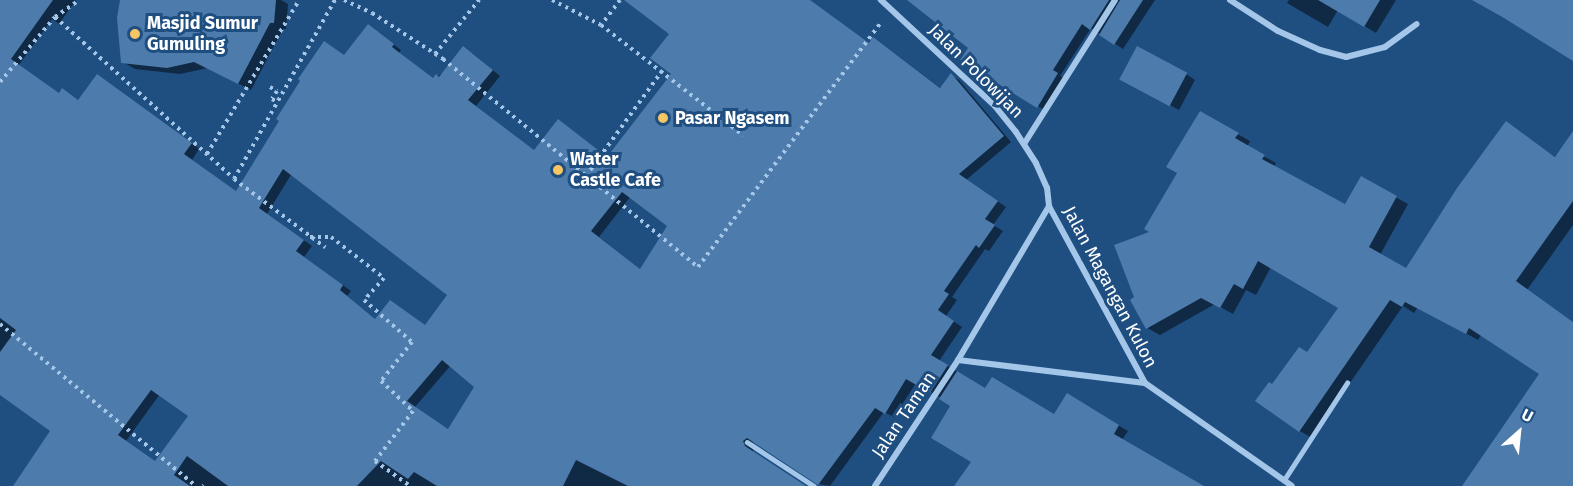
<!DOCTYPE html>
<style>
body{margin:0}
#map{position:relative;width:1573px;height:486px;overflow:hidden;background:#1f4e81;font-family:"Fira Sans",sans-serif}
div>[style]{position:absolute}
.shadow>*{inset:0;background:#0007}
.building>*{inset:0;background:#4c7bac;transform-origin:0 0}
.path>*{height:4px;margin-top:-2px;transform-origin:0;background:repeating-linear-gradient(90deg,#a4c6e8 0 3px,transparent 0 7.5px)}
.service>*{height:4.5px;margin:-2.25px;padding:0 2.25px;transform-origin:2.25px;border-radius:2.25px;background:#a4c6e8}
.minor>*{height:6px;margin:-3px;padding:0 3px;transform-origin:3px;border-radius:3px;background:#a4c6e8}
.dots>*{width:16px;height:16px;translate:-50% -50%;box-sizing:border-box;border:3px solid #1f4e81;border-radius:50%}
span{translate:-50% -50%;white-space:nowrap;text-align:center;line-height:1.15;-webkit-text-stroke:6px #1f4e81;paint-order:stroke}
.poi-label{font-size:18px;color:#fff;font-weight:700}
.left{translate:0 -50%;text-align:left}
.street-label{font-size:18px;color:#fff}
.north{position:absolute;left:1489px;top:402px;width:60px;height:60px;-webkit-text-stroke:4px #1f4e81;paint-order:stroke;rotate:27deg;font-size:16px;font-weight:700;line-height:24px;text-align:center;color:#fff}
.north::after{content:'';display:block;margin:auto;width:21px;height:27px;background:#fff;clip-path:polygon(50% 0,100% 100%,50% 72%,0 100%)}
</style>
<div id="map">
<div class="shadow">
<i style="clip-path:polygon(evenodd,0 0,76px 0,59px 24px,52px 19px,19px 65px,60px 94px,78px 100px,106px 81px,199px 149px,192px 160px,237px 192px,369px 26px,401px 50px,399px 53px,434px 79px,472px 53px,500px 76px,476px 106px,535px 151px,608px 158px,673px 74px,671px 33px,636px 0,807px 0,870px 44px,874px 39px,882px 44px,942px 89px,951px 75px,959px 80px,1011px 142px,966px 180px,1006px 207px,993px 225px,1003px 231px,989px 251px,985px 249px,952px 297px,957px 300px,946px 316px,962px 327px,939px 361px,986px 389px,1055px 416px,1067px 395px,1128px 431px,1122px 440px,1193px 486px,956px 486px,973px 461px,953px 405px,916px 383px,894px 417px,884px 412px,830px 486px,819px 484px,758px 442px,753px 442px,753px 452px,803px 486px,14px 486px,52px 431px,0 393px,0 0,292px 173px,449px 295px,426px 326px,376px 320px,347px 296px,351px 291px,304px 257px,312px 246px,267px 214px,292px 173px,0 0,630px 197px,669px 226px,641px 270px,599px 237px,630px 197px,0 0,451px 365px,476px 386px,449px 430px,415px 407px,451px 365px,0 0,160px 394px,190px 415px,156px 462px,126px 441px,160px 394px)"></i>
<i style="clip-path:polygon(122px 0,281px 0,288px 4px,286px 29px,283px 29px,251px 90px,208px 68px,180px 74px,135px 69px,123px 62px)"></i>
<i style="clip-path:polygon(911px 0,1155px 0,1123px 49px,1091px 28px,1060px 76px,1066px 79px,1046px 111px,962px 59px,970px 47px)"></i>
<i style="clip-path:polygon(1289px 0,1396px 0,1376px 33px,1338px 10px,1328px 27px,1287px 3px)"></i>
<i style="clip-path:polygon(1186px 74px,1195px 80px,1179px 110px,1121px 78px)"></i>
<i style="clip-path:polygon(1200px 113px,1250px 141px,1247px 147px,1276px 163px,1274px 167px,1345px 206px,1361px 178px,1408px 204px,1380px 255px,1406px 270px,1507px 123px,1557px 158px,1573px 134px,1573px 225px,1527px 290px,1573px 322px,1573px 486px,1464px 486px,1541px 374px,1481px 335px,1478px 340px,1418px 307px,1414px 313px,1403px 306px,1312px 438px,1300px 431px,1273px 386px,1308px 353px,1341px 308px,1271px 267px,1256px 295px,1246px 290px,1233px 314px,1215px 304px,1160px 335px,1147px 328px,1136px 298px,1153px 232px,1179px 173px)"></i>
</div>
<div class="building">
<i style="clip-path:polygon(evenodd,0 0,53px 0,11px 59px,59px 93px,62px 88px,78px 100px,97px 74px,192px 143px,184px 154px,236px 191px,279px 121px,276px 119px,300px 81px,298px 79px,324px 41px,344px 55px,368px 24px,394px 44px,392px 47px,433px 78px,436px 74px,439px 77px,463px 46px,493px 70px,468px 100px,534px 150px,558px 119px,607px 157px,671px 74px,650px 58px,669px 34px,624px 0,810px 0,869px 43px,873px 37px,940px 88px,951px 73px,1004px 136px,959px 174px,998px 201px,985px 219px,995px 225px,979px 248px,976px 245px,944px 291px,949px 294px,938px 310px,954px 321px,931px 355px,948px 365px,930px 393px,906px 379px,885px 414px,875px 408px,818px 485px,747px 438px,743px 441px,745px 446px,806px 486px,628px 486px,576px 460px,563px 486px,437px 486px,414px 472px,408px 479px,381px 461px,357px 486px,228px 486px,187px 456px,174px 475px,190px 486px,13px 486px,50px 431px,0 395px,0 352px,16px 330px,0 318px,0 0,283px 169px,447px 295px,425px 325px,390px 300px,375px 319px,340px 290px,343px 285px,296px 251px,304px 240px,259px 208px,283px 169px,0 0,622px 192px,667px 226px,640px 269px,591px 231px,622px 192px,0 0,442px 360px,474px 387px,448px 429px,407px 401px,442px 360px,0 0,151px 390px,188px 416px,155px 461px,118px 435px,151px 390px)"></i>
<i style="clip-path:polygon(120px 0,276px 0,274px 23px,270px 23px,238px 84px,194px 62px,167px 68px,121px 63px,117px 18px)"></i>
<i style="clip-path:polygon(907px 0,1109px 0,1090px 30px,1082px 24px,1053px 70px,1058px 73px,1037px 108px,960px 60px,968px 48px)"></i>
<i style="clip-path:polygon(1120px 0,1143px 0,1114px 45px,1099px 35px)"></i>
<i style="clip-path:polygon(1318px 0,1380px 0,1364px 27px)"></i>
<i style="clip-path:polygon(1472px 0,1573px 0,1573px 61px,1504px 18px)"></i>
<i style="left:1137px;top:46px;width:57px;height:38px;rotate:28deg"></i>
<i style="clip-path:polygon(1200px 111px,1239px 133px,1235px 138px,1265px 155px,1262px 159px,1345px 204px,1361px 176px,1397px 196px,1369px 247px,1406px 268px,1457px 188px,1506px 121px,1555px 157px,1573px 131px,1573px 201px,1516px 281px,1573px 322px,1573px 486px,1462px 486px,1539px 374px,1469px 328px,1466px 334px,1405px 302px,1402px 307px,1390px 300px,1299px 432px,1255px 401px,1269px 382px,1272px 384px,1299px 347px,1307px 352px,1338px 308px,1258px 261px,1243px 289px,1234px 284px,1220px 308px,1201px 298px,1146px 329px,1130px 300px,1134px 297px,1114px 245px,1149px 232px,1144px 229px,1177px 173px,1166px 167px)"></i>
<i style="clip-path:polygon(957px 371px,985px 388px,992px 377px,1054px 414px,1067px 393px,1119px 425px,1114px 434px,1204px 486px,954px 486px,971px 462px,931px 438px,950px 406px,939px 399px)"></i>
</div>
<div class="path">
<i style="left:344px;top:0;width:31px;rotate:25deg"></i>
<i style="left:372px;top:13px;width:85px;rotate:32.9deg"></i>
<i style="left:443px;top:59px;width:329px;rotate:39.2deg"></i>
<i style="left:698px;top:267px;width:304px;rotate:-53.2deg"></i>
<i style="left:552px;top:0;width:55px;rotate:27deg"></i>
<i style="left:620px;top:0;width:31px;rotate:127deg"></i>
<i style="left:601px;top:25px;width:180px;rotate:37.8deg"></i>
<i style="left:55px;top:17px;width:241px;rotate:42.1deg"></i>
<i style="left:234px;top:179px;width:114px;rotate:36.8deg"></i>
<i style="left:435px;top:54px;width:70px;rotate:-50.8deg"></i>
<i style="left:0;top:82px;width:85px;rotate:-49.8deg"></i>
<i style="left:55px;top:17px;width:29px;rotate:-35deg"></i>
<i style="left:270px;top:87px;width:8px;rotate:30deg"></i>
<i style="left:277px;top:91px;width:9px;rotate:122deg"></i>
<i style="left:272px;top:99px;width:6px;rotate:31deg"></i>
<i style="left:207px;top:154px;width:179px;rotate:-59.1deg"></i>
<i style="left:586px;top:176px;width:130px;rotate:-54.1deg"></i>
<i style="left:234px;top:179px;width:206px;rotate:-60.6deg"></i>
<i style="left:310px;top:237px;width:21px"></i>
<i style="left:331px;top:237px;width:67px;rotate:37.7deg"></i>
<i style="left:384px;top:278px;width:30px;rotate:132deg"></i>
<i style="left:364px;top:300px;width:64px;rotate:41.2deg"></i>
<i style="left:412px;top:342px;width:50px;rotate:128.5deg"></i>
<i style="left:381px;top:381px;width:44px;rotate:43.2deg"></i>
<i style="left:413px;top:411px;width:63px;rotate:127.2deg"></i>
<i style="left:375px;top:461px;width:43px;rotate:35.5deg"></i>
<i style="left:0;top:324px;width:254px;rotate:39.6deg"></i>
<i style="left:203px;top:486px;width:1px;rotate:-45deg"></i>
</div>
<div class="service">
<i style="left:747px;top:442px;width:80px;rotate:33.3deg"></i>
<i style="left:1284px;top:480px;width:116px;rotate:-57deg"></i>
</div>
<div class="minor">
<i style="left:1230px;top:0;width:57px;rotate:32.9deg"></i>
<i style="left:1278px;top:31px;width:46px;rotate:24.3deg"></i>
<i style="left:1320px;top:50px;width:27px;rotate:15deg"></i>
<i style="left:1346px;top:57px;width:40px;rotate:-14.4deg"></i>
<i style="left:1385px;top:47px;width:39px;rotate:-36deg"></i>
<i style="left:1024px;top:144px;width:170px;rotate:-57.7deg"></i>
<i style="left:958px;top:360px;width:188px;rotate:7deg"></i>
<i style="left:1145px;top:383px;width:201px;rotate:-118.5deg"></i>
<i style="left:1145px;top:383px;width:179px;rotate:35deg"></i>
<i style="left:875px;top:486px;width:151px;rotate:-56.6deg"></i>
<i style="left:958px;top:360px;width:179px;rotate:-59.4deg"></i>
<i style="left:1049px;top:206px;width:18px;rotate:-96deg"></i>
<i style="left:1047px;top:188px;width:27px;rotate:-114deg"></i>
<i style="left:1036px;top:163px;width:37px;rotate:-123deg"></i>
<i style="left:1016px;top:132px;width:33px;rotate:-129deg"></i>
<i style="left:995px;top:106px;width:156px;rotate:-137.1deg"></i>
</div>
<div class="dots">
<i style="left:135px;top:34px;background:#f6c564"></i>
<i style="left:663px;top:118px;background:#f6c564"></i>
<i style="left:558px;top:170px;background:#f6c564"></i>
</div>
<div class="poi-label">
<span class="left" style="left:147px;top:34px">Masjid Sumur<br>Gumuling</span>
<span class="left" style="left:675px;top:118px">Pasar Ngasem</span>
<span class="left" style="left:570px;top:170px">Water<br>Castle Cafe</span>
</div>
<div class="street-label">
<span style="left:976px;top:71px;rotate:45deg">Jalan Polowijan</span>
<span style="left:1110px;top:287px;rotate:62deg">Jalan Magangan Kulon</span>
<span style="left:904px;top:415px;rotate:-56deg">Jalan Taman</span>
</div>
<div class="north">U</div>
</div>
